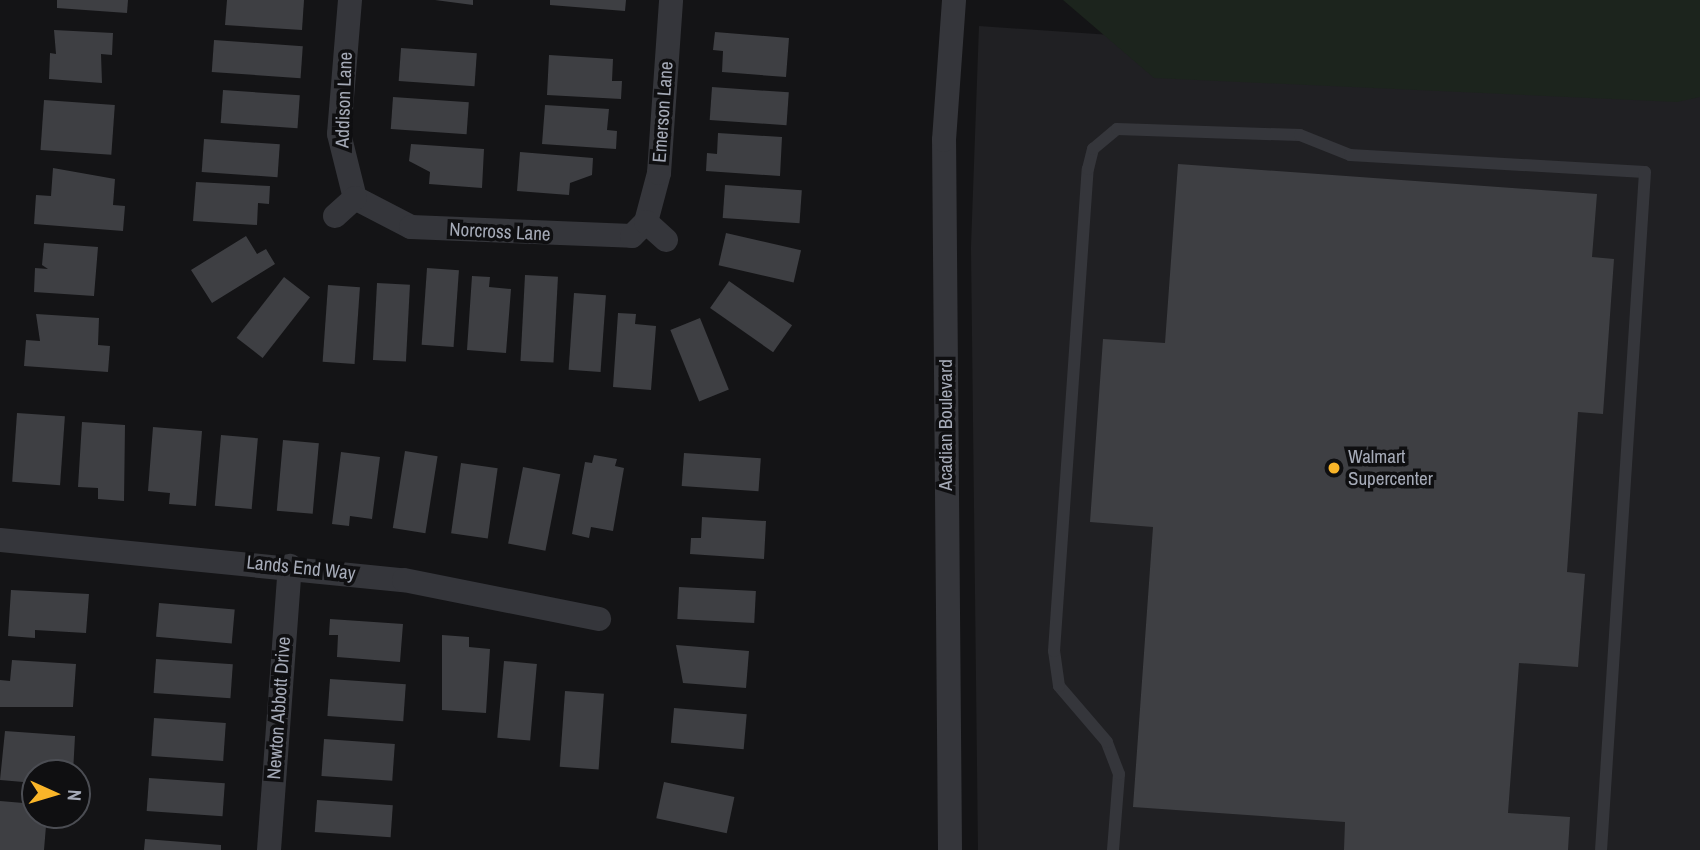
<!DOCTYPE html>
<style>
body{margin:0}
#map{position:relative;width:1700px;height:850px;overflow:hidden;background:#141416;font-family:"Archivo Narrow",sans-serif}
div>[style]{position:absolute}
.built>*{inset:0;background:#202023}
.green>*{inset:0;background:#1c241d}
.building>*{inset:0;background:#3e3f43;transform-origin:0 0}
.service>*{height:12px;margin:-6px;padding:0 6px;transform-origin:6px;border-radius:6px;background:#35363b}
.minor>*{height:24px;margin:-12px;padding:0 12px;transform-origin:12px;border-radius:12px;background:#35363b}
.dots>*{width:19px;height:19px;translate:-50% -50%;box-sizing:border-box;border:4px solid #0f0f11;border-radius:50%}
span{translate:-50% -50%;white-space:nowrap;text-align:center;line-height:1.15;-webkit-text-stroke:7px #0f0f11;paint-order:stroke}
.street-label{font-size:19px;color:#a5aab7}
.poi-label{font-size:19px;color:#a5aab7}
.left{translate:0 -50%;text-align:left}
.north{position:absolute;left:21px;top:759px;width:70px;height:70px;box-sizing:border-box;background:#0f0f11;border:2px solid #4b4d53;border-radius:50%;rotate:94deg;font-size:19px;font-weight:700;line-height:28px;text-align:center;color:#a5aab7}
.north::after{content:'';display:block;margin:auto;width:24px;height:32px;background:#f9b529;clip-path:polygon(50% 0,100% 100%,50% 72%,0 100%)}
</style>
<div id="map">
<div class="built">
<i style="clip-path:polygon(979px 26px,1700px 75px,1700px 850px,978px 850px,971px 247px)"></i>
</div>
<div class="green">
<i style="clip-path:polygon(1063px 0,1700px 0,1700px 97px,1677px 102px,1154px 78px)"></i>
</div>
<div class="building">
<i style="clip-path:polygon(57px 0,128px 0,127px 13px,57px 8px)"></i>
<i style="clip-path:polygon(227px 0,304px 0,302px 30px,225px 25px)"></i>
<i style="clip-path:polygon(435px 0,473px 0,473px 5px)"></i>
<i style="clip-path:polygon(550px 0,626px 0,625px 11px,550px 5px)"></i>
<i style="clip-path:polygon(54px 30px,113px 33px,112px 55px,101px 54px,102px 83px,49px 79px,50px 53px,56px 54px)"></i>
<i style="clip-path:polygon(715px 32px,789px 38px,786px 77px,722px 72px,723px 51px,713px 50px)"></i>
<i style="left:214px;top:40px;width:89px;height:32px;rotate:4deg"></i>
<i style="left:401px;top:48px;width:76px;height:33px;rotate:4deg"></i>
<i style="clip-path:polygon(549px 55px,613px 59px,612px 81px,622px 81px,621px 99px,547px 95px)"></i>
<i style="left:712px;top:87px;width:77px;height:33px;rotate:4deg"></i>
<i style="left:223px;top:90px;width:77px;height:33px;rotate:4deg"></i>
<i style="left:393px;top:97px;width:76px;height:32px;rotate:4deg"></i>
<i style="left:44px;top:100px;width:71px;height:50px;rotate:4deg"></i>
<i style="clip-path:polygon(545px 105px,609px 109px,607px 130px,617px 131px,616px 149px,542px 144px)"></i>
<i style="clip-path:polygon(718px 133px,782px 137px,780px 176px,706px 171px,707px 153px,717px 154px)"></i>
<i style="left:204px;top:139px;width:76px;height:33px;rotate:4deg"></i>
<i style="clip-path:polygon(411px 144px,484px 149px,482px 188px,429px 184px,430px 172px,409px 161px)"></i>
<i style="clip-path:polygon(520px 152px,593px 158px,592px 175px,570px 183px,569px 195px,517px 191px)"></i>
<i style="clip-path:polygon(1178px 164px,1597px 194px,1592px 257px,1614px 259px,1603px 414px,1578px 412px,1567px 572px,1585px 574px,1578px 667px,1519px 663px,1508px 813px,1570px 817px,1568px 850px,1344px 850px,1345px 822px,1133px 807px,1153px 527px,1090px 522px,1103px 339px,1165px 343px)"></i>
<i style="clip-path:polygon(53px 168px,115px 179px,113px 205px,125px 206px,123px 231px,34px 224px,36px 195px,51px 196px)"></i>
<i style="clip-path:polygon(196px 182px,270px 186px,269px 204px,258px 203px,257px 225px,193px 221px)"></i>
<i style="left:725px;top:185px;width:77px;height:33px;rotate:4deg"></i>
<i style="left:726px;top:233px;width:77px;height:33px;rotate:13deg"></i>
<i style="clip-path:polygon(246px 236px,257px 254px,266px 249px,275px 264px,212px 303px,191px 270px)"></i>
<i style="clip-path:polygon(44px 243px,98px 247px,94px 296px,34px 292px,35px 268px,48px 269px,42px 265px)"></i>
<i style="left:427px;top:268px;width:32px;height:77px;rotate:4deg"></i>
<i style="left:525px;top:275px;width:33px;height:86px;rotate:3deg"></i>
<i style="clip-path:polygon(472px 276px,490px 277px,489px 287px,511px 289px,506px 353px,467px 350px)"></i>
<i style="left:284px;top:277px;width:33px;height:77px;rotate:38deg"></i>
<i style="left:729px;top:281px;width:77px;height:33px;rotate:35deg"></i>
<i style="left:377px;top:283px;width:33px;height:77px;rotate:3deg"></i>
<i style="left:328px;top:285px;width:32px;height:77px;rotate:4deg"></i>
<i style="left:574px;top:293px;width:32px;height:77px;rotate:4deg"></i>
<i style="clip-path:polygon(618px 313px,636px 314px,635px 324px,656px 326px,651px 390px,613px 387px)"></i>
<i style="clip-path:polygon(36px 314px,99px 318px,98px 345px,110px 346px,108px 372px,24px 366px,26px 340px,40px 341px)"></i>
<i style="left:700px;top:318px;width:77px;height:32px;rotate:68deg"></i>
<i style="left:17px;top:413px;width:48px;height:69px;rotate:4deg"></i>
<i style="clip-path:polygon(82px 422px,125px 425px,124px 501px,98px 499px,98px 488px,78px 487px)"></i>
<i style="clip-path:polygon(153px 427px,202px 431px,196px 506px,169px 504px,170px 493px,148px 491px)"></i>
<i style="left:221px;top:435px;width:37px;height:71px;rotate:5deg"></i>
<i style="left:283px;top:440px;width:36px;height:71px;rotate:5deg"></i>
<i style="left:405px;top:451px;width:33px;height:78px;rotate:9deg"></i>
<i style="clip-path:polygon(341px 452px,380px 457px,372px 519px,350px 516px,349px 526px,332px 524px)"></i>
<i style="left:684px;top:453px;width:77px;height:33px;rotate:4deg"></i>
<i style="clip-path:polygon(594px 455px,617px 459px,615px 466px,624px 468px,613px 531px,591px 527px,589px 538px,572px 534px,585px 462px,592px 463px)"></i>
<i style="left:461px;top:463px;width:37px;height:71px;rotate:8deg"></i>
<i style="left:523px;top:467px;width:38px;height:78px;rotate:11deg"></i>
<i style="clip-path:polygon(702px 517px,766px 521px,764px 559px,690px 554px,691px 538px,701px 538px)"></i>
<i style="left:679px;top:587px;width:77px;height:32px;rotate:3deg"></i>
<i style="clip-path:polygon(11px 590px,89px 594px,86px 633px,35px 630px,35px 638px,8px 636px)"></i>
<i style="left:159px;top:603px;width:76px;height:34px;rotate:5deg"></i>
<i style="clip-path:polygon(330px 619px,403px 624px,400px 662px,337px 657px,338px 635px,329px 635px)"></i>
<i style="clip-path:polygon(442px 635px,469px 637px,469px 647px,490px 649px,486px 713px,442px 710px)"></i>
<i style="clip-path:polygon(676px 645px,749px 651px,746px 688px,683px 683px)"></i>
<i style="left:156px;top:659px;width:77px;height:34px;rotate:4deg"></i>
<i style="clip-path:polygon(12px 660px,76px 664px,73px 707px,0 707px,0 680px,10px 681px)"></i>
<i style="left:504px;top:661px;width:33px;height:77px;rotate:5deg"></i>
<i style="left:330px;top:679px;width:76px;height:37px;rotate:4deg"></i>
<i style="left:565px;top:691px;width:39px;height:76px;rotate:4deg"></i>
<i style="left:674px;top:708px;width:73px;height:35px;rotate:5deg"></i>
<i style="left:154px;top:718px;width:72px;height:38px;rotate:4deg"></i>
<i style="clip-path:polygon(5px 731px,75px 736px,73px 773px,35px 773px,35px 783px,0 780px)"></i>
<i style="left:324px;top:739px;width:71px;height:37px;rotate:4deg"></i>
<i style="left:149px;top:778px;width:76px;height:33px;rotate:4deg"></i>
<i style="left:664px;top:782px;width:72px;height:37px;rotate:12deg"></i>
<i style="left:317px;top:800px;width:76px;height:32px;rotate:4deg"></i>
<i style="clip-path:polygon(0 801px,35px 804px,35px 815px,56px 815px,55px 827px,46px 826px,44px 850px,0 850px)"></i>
<i style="clip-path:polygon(145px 839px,221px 845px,221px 850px,144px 850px)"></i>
</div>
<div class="service">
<i style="left:1113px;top:850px;width:76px;rotate:-85.5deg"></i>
<i style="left:1119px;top:774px;width:34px;rotate:-111deg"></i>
<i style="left:1107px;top:742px;width:74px;rotate:-130.6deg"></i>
<i style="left:1059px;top:686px;width:35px;rotate:-98deg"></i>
<i style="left:1054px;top:651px;width:483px;rotate:-86deg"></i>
<i style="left:1088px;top:169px;width:21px;rotate:-76deg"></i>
<i style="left:1093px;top:149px;width:31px;rotate:-40deg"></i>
<i style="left:1117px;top:129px;width:183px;rotate:1.9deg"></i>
<i style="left:1300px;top:135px;width:54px;rotate:21.8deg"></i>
<i style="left:1350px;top:155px;width:295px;rotate:3.3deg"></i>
<i style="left:1645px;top:172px;width:679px;rotate:93.71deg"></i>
</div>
<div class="minor">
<i style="left:350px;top:0;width:134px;rotate:94.7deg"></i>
<i style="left:339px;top:134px;width:66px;rotate:76deg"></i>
<i style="left:355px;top:198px;width:63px;rotate:27.4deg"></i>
<i style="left:411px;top:227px;width:221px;rotate:2.3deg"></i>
<i style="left:632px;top:236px;width:20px;rotate:-45deg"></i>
<i style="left:646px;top:222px;width:51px;rotate:-75.1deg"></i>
<i style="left:659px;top:173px;width:173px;rotate:-86deg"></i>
<i style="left:335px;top:216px;width:27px;rotate:-42deg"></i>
<i style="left:646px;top:222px;width:27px;rotate:42deg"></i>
<i style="left:0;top:540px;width:406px;rotate:5.7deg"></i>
<i style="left:404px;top:580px;width:199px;rotate:11.3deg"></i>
<i style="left:269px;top:850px;width:285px;rotate:-85.8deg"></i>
<i style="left:950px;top:850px;width:710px;rotate:-90.48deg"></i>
<i style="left:944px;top:140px;width:140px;rotate:-85.9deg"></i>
</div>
<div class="dots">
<i style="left:1334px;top:468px;background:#f9b529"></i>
</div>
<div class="street-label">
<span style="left:344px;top:100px;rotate:-88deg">Addison Lane</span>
<span style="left:663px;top:112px;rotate:-86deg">Emerson Lane</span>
<span style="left:500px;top:232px;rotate:3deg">Norcross Lane</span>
<span style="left:946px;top:425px;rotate:-90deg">Acadian Boulevard</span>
<span style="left:301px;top:568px;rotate:6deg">Lands End Way</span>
<span style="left:279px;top:708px;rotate:-86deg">Newton Abbott Drive</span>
</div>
<div class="poi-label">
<span class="left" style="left:1348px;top:468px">Walmart<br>Supercenter</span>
</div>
<div class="north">N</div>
</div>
